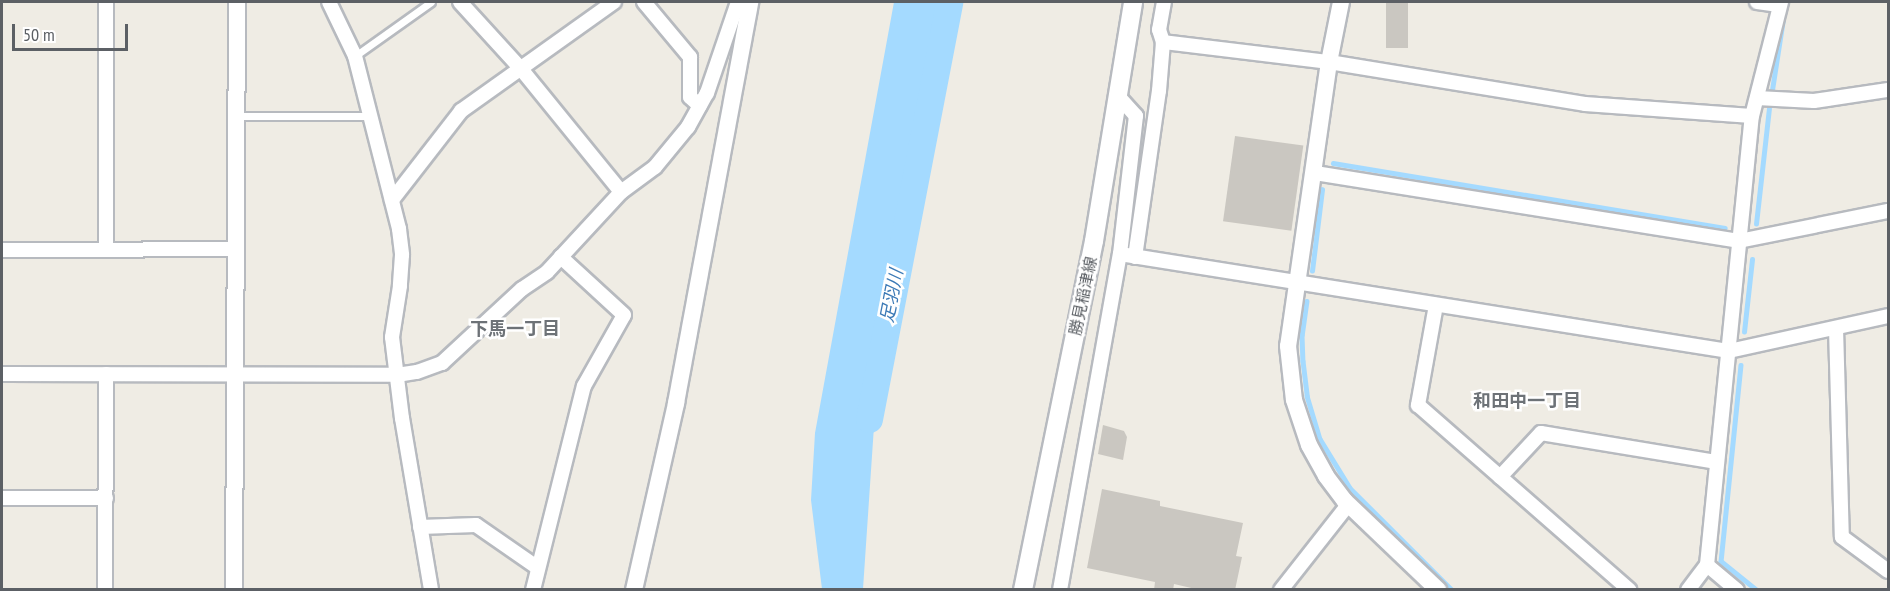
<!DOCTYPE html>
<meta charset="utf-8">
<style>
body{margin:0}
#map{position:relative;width:1890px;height:591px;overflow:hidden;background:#efece4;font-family:"PT Sans Narrow","Noto Sans JP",sans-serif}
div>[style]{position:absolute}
.water>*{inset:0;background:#a4daff}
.stream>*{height:4.5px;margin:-2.25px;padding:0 2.25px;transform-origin:2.25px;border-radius:2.25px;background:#a4daff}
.river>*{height:27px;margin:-13.5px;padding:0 13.5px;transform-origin:13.5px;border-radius:13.5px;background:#a4daff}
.building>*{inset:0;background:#cac7c1;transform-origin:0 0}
.roads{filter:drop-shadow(2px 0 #b7babf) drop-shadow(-2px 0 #b7babf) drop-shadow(0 2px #b7babf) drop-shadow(0 -2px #b7babf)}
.service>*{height:7px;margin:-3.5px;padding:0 3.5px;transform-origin:3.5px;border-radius:3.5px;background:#fff}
.minor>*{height:14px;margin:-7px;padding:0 7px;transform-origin:7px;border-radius:7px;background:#fff}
.tertiary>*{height:16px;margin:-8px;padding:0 8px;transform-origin:8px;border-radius:8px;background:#fff}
.secondary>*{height:18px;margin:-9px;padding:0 9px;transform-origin:9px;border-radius:9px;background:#fff}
span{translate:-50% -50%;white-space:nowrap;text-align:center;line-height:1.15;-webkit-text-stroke:5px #fff;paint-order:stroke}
.street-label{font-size:16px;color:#5c6065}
.water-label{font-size:18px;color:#3c7ab6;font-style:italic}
.neighbourhood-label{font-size:18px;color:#6d7277;font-weight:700}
.frame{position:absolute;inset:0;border:3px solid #5c6065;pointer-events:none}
.scale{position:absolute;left:12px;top:24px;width:116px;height:27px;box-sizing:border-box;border:3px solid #5c6065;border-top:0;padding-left:8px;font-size:18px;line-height:21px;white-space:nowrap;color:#5c6065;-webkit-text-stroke:4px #fff;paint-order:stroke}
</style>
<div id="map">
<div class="water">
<i style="clip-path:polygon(894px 2px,947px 2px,877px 382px,863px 589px,822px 589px,811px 500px,815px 433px)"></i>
</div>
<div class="stream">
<i style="left:1772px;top:90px;width:72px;rotate:-81.2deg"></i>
<i style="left:1333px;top:163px;width:397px;rotate:9.4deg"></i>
<i style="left:1756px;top:224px;width:116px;rotate:-83.6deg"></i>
<i style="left:1312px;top:271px;width:82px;rotate:-83deg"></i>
<i style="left:1307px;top:301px;width:34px;rotate:98deg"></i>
<i style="left:1302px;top:335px;width:26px;rotate:88deg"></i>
<i style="left:1303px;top:361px;width:35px;rotate:83deg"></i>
<i style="left:1307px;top:396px;width:45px;rotate:73.2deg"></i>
<i style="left:1320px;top:439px;width:57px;rotate:58.5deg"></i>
<i style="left:1350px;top:488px;width:144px;rotate:45deg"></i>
<i style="left:1744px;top:332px;width:73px;rotate:-83.7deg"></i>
<i style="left:1741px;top:365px;width:197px;rotate:95.8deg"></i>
<i style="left:1721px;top:561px;width:46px;rotate:38.9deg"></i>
</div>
<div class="river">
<i style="left:869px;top:419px;width:425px;rotate:-79.1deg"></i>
</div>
<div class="building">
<i style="left:1386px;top:2px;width:22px;height:46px"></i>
<i style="left:1235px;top:136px;width:69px;height:86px;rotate:8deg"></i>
<i style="clip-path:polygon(1103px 425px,1124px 431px,1127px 437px,1123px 460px,1098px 454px)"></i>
<i style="clip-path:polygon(1102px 489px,1160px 501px,1160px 506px,1243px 523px,1236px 556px,1242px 557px,1235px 590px,1200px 590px,1174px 584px,1173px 590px,1154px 590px,1155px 582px,1087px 568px)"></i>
</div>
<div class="roads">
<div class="service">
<i style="left:355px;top:56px;width:93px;rotate:-35.4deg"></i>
<i style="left:236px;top:116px;width:135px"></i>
</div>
<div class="minor">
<i style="left:329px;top:2px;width:60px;rotate:64.3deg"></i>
<i style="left:355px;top:56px;width:179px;rotate:75.7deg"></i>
<i style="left:399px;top:229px;width:26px;rotate:83deg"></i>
<i style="left:402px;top:255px;width:31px;rotate:94deg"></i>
<i style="left:400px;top:286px;width:52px;rotate:98.9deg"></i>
<i style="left:392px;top:337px;width:82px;rotate:83deg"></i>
<i style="left:402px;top:418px;width:174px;rotate:80.4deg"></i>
<i style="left:460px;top:2px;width:92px;rotate:47.6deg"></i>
<i style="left:522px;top:70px;width:157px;rotate:50.9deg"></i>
<i style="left:644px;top:2px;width:72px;rotate:50.1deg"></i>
<i style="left:690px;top:57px;width:40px;rotate:90deg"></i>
<i style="left:690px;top:97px;width:13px;rotate:42deg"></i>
<i style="left:1757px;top:2px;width:22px;rotate:8deg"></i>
<i style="left:1163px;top:42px;width:167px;rotate:6.9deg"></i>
<i style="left:1329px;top:62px;width:259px;rotate:9.3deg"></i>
<i style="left:1585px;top:104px;width:167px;rotate:4.1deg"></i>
<i style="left:1757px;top:98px;width:57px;rotate:3deg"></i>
<i style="left:1814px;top:101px;width:75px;rotate:-8.5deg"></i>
<i style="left:1315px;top:173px;width:429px;rotate:9.1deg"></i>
<i style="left:1739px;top:241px;width:152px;rotate:-11.4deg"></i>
<i style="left:392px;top:200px;width:113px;rotate:-52.2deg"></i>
<i style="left:461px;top:111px;width:188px;rotate:-35.5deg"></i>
<i style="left:2px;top:250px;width:233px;rotate:-0.2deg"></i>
<i style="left:106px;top:250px;width:248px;rotate:-90deg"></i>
<i style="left:1120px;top:254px;width:617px;rotate:9.05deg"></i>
<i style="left:1729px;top:351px;width:163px;rotate:-12.4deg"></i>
<i style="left:1135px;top:257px;width:168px;rotate:-81.8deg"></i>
<i style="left:1159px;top:91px;width:49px;rotate:-85.3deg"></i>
<i style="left:1163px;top:42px;width:13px;rotate:-108deg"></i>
<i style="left:1159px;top:30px;width:28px;rotate:-80deg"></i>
<i style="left:1436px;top:305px;width:102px;rotate:100.2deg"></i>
<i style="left:1418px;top:405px;width:281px;rotate:41.2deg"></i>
<i style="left:1836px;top:328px;width:209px;rotate:88.4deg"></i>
<i style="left:1842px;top:537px;width:57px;rotate:36.5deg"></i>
<i style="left:2px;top:374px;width:395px;rotate:0.1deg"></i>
<i style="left:397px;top:375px;width:20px;rotate:-9deg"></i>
<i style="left:417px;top:372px;width:27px;rotate:-20deg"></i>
<i style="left:442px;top:363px;width:109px;rotate:-42.8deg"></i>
<i style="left:522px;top:289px;width:30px;rotate:-34deg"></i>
<i style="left:547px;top:272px;width:109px;rotate:-47.2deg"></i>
<i style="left:621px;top:192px;width:42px;rotate:-36.3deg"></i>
<i style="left:655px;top:167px;width:52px;rotate:-50.5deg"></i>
<i style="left:688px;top:127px;width:39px;rotate:-61deg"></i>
<i style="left:707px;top:93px;width:96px;rotate:-71.2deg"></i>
<i style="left:1500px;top:477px;width:60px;rotate:-47deg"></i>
<i style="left:1541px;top:433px;width:177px;rotate:9.4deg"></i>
<i style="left:2px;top:498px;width:104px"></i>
<i style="left:420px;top:527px;width:56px;rotate:-2deg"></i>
<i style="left:476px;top:525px;width:75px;rotate:34.7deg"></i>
<i style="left:1707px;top:565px;width:39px;rotate:40deg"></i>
<i style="left:105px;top:590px;width:216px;rotate:-89.7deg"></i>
<i style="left:533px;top:590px;width:210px;rotate:-76deg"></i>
<i style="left:584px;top:386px;width:81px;rotate:-60.6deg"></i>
<i style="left:624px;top:315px;width:86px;rotate:-137.4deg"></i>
<i style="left:1060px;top:590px;width:341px;rotate:-79.9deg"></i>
<i style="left:1120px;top:254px;width:139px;rotate:-83.4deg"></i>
<i style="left:1136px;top:116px;width:27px;rotate:-132deg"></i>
<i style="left:1281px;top:590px;width:108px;rotate:-51.8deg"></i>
<i style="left:1688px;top:590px;width:31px;rotate:-53deg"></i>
<i style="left:1707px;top:565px;width:451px;rotate:-84.3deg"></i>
<i style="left:1752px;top:116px;width:118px;rotate:-75.7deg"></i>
</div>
<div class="tertiary">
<i style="left:1341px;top:2px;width:61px;rotate:101.3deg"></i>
<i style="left:1329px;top:62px;width:287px;rotate:98.2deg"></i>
<i style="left:1288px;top:346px;width:54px;rotate:83.7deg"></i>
<i style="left:1294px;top:400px;width:47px;rotate:71.6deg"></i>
<i style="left:1309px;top:445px;width:35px;rotate:61deg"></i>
<i style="left:1326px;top:476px;width:31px;rotate:53deg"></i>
<i style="left:1345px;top:501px;width:129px;rotate:43.7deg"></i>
<i style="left:234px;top:590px;width:588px;rotate:-89.71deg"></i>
<i style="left:634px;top:590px;width:192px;rotate:-77.3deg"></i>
<i style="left:676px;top:403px;width:408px;rotate:-79.5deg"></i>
</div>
<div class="secondary">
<i style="left:1023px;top:590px;width:356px;rotate:-78.5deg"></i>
<i style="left:1094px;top:241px;width:242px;rotate:-80.7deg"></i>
</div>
</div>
<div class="street-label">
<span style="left:1083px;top:296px;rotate:-78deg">勝見稲津線</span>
</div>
<div class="water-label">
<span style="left:892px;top:296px;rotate:-79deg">足羽川</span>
</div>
<div class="neighbourhood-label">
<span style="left:515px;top:329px">下馬一丁目</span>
<span style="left:1527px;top:401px">和田中一丁目</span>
</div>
<div class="frame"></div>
<div class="scale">50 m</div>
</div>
